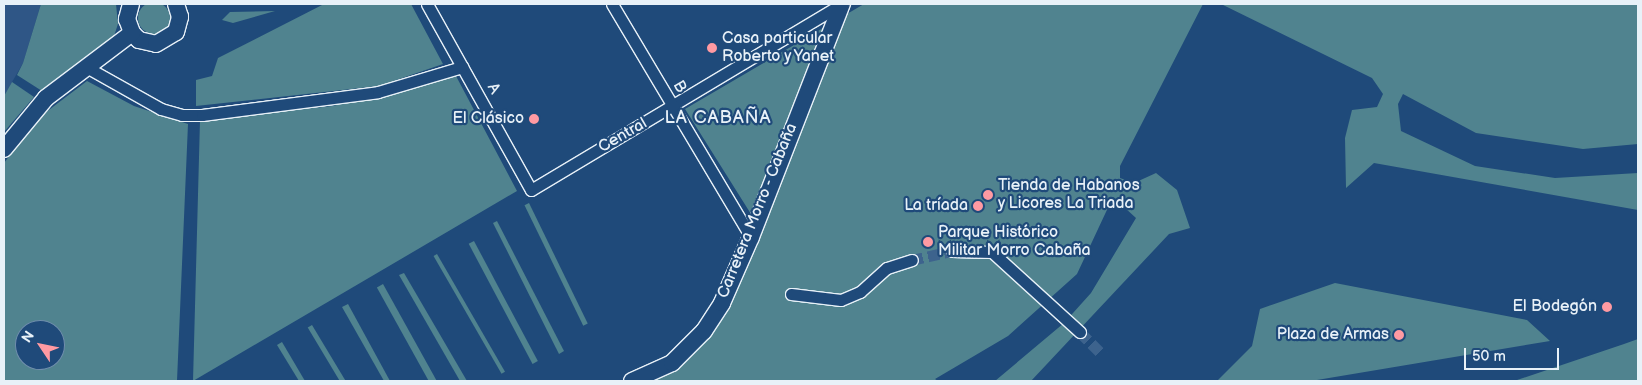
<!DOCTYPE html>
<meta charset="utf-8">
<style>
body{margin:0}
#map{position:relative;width:1642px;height:385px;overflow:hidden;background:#1f4a7a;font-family:"Balsamiq Sans",sans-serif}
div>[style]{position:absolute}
.built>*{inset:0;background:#2f5686}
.green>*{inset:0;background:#50838f;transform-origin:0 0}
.round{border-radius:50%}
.street-tunnel>*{height:11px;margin-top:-5.5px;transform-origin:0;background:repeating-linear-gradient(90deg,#3d638d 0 11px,transparent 0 16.5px)}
.roads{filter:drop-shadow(1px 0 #e8f1f8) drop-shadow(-1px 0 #e8f1f8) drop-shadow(0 1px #e8f1f8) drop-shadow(0 -1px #e8f1f8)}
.street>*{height:11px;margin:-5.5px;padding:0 5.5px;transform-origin:5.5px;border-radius:5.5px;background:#1f4a7a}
.secondary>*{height:16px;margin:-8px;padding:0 8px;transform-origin:8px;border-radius:8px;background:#1f4a7a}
.dots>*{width:14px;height:14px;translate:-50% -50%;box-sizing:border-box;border:2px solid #1f4a7a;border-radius:50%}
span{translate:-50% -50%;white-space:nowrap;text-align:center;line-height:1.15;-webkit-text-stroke:4.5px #1f4a7a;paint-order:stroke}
.poi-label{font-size:16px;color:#e8f1f8}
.left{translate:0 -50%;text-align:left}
.right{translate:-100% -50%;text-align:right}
.street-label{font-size:16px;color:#e8f1f8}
.neighbourhood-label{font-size:18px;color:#e8f1f8;letter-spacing:1px}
.frame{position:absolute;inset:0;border:5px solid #e8f1f8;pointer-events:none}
.north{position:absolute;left:15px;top:320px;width:50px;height:50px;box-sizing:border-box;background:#1f4a7a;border:1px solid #6f8dac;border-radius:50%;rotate:304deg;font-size:14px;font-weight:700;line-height:20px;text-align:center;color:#e8f1f8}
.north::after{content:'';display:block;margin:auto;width:18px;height:22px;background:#ff9aa2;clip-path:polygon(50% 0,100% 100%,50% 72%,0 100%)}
.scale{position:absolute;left:1464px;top:348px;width:95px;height:22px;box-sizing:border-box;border:2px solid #e8f1f8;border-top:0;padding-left:6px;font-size:15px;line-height:18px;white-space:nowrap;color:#e8f1f8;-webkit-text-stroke:4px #1f4a7a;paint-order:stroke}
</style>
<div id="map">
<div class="built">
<i style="clip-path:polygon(4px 4px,41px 4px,23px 63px,4px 96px)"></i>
</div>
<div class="green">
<i class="round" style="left:138px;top:2px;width:32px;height:32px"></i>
<i style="clip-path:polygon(41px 4px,116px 4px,118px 24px,114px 36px,42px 91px,17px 75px,23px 63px)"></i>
<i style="clip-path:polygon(324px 4px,411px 4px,443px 64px,379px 86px,196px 106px,196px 80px,212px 76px,218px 58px)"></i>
<i style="clip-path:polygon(864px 4px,1203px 4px,1120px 166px,1120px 178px,1134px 183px,1156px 173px,1177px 190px,1190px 228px,1169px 234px,1031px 381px,995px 381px,1064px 323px,1091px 293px,1136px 218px,1113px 197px,1077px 274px,1008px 336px,935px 379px,938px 381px,652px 381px,678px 370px,711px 335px,761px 230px,685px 109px)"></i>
<i style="clip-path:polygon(1221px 4px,1638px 4px,1638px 144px,1583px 149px,1476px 133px,1403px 94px,1398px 104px,1401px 131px,1475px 166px,1555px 178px,1638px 173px,1638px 210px,1374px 163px,1346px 188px,1345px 138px,1352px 110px,1377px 107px,1383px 94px,1372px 78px)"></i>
<i style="clip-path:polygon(275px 11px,233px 23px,222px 20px,230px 12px)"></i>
<i style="clip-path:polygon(456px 76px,517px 191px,193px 381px,200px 120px,332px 106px,391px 94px)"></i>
<i style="clip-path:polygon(evenodd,87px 81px,134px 106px,188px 124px,177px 381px,4px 381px,4px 163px,37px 119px,87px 81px,25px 330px,55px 330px,55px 360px,25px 360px,25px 330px)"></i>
<i style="clip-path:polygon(12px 82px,34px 97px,4px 132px,4px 96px)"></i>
<i style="left:529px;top:203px;width:134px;height:5px;rotate:64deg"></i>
<i style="clip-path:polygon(497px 221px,564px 351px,559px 354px,493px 223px)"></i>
<i style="left:474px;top:241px;width:136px;height:6px;rotate:62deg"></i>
<i style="left:437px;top:254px;width:136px;height:4px;rotate:60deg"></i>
<i style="clip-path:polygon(404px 273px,467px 381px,460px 381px,399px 275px)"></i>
<i style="clip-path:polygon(1335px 283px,1527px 320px,1550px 341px,1311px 381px,1217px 381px,1252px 346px,1260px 309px)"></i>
<i style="left:383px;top:284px;width:111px;height:7px;rotate:61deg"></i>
<i style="clip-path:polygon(348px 304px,390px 381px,384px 381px,342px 307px)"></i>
<i style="left:312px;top:325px;width:66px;height:5px;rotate:59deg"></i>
<i style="clip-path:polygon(1638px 339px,1638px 381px,1514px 381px,1624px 344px)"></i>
<i style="clip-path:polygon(282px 342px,305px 381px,299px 381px,277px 345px)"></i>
</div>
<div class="street-tunnel">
<i style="left:912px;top:260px;width:41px;rotate:-12.7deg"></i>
<i style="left:1080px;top:332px;width:33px;rotate:45deg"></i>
</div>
<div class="roads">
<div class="street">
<i style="left:427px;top:4px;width:213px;rotate:60.8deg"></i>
<i style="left:531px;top:190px;width:360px;rotate:-30.9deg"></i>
<i style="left:612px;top:4px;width:271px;rotate:59.2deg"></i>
<i style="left:88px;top:68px;width:84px;rotate:29.3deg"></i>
<i style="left:161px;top:109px;width:22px;rotate:16deg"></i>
<i style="left:182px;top:115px;width:20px"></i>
<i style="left:202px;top:115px;width:177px;rotate:-7.4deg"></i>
<i style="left:378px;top:92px;width:88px;rotate:-16.6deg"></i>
<i style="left:952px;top:251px;width:40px;rotate:1.4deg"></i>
<i style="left:992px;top:252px;width:119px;rotate:42.3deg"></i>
<i style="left:791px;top:294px;width:50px;rotate:6.8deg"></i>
<i style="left:841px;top:300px;width:21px;rotate:-23deg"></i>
<i style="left:860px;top:292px;width:36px;rotate:-42deg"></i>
<i style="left:887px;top:268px;width:26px;rotate:-18deg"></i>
</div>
<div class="secondary">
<i style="left:131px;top:4px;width:16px;rotate:105deg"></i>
<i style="left:127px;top:19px;width:15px;rotate:70deg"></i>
<i style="left:132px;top:33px;width:10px;rotate:45deg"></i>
<i style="left:139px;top:40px;width:17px;rotate:13deg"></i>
<i style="left:156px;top:44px;width:23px;rotate:-31deg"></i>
<i style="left:176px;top:32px;width:16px;rotate:-75deg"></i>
<i style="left:180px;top:17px;width:14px;rotate:-107deg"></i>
<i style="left:4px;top:149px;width:66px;rotate:-50.5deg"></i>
<i style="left:46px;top:98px;width:108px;rotate:-37.1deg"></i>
<i style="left:632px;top:381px;width:44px;rotate:-24.2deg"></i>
<i style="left:672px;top:363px;width:45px;rotate:-45deg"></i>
<i style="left:704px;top:331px;width:33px;rotate:-57deg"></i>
<i style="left:722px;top:303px;width:72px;rotate:-66.3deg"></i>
<i style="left:751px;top:237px;width:250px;rotate:-68.7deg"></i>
</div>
</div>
<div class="dots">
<i style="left:712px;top:48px;background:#ff9aa2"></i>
<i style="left:534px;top:119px;background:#ff9aa2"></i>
<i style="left:988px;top:195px;background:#ff9aa2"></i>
<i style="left:978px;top:206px;background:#ff9aa2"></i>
<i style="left:928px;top:242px;background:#ff9aa2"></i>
<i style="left:1607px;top:307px;background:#ff9aa2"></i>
<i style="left:1399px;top:335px;background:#ff9aa2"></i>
</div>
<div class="poi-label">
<span class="left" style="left:722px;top:48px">Casa particular<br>Roberto y Yanet</span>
<span class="right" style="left:524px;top:119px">El Clásico</span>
<span class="left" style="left:998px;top:195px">Tienda de Habanos<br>y Licores La Triada</span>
<span class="right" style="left:968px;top:206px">La tríada</span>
<span class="left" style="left:938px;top:242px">Parque Histórico<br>Militar Morro Cabaña</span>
<span class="right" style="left:1597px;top:307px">El Bodegón</span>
<span class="right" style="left:1389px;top:335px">Plaza de Armas</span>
</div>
<div class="street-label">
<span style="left:679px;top:87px;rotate:60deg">B</span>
<span style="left:493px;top:89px;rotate:61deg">A</span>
<span style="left:623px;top:136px;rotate:-30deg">Central</span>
<span style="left:758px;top:211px;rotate:-68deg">Carretera Morro - Cabaña</span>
</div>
<div class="neighbourhood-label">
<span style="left:718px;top:118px">LA CABAÑA</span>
</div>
<div class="frame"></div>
<div class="north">N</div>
<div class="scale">50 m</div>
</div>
